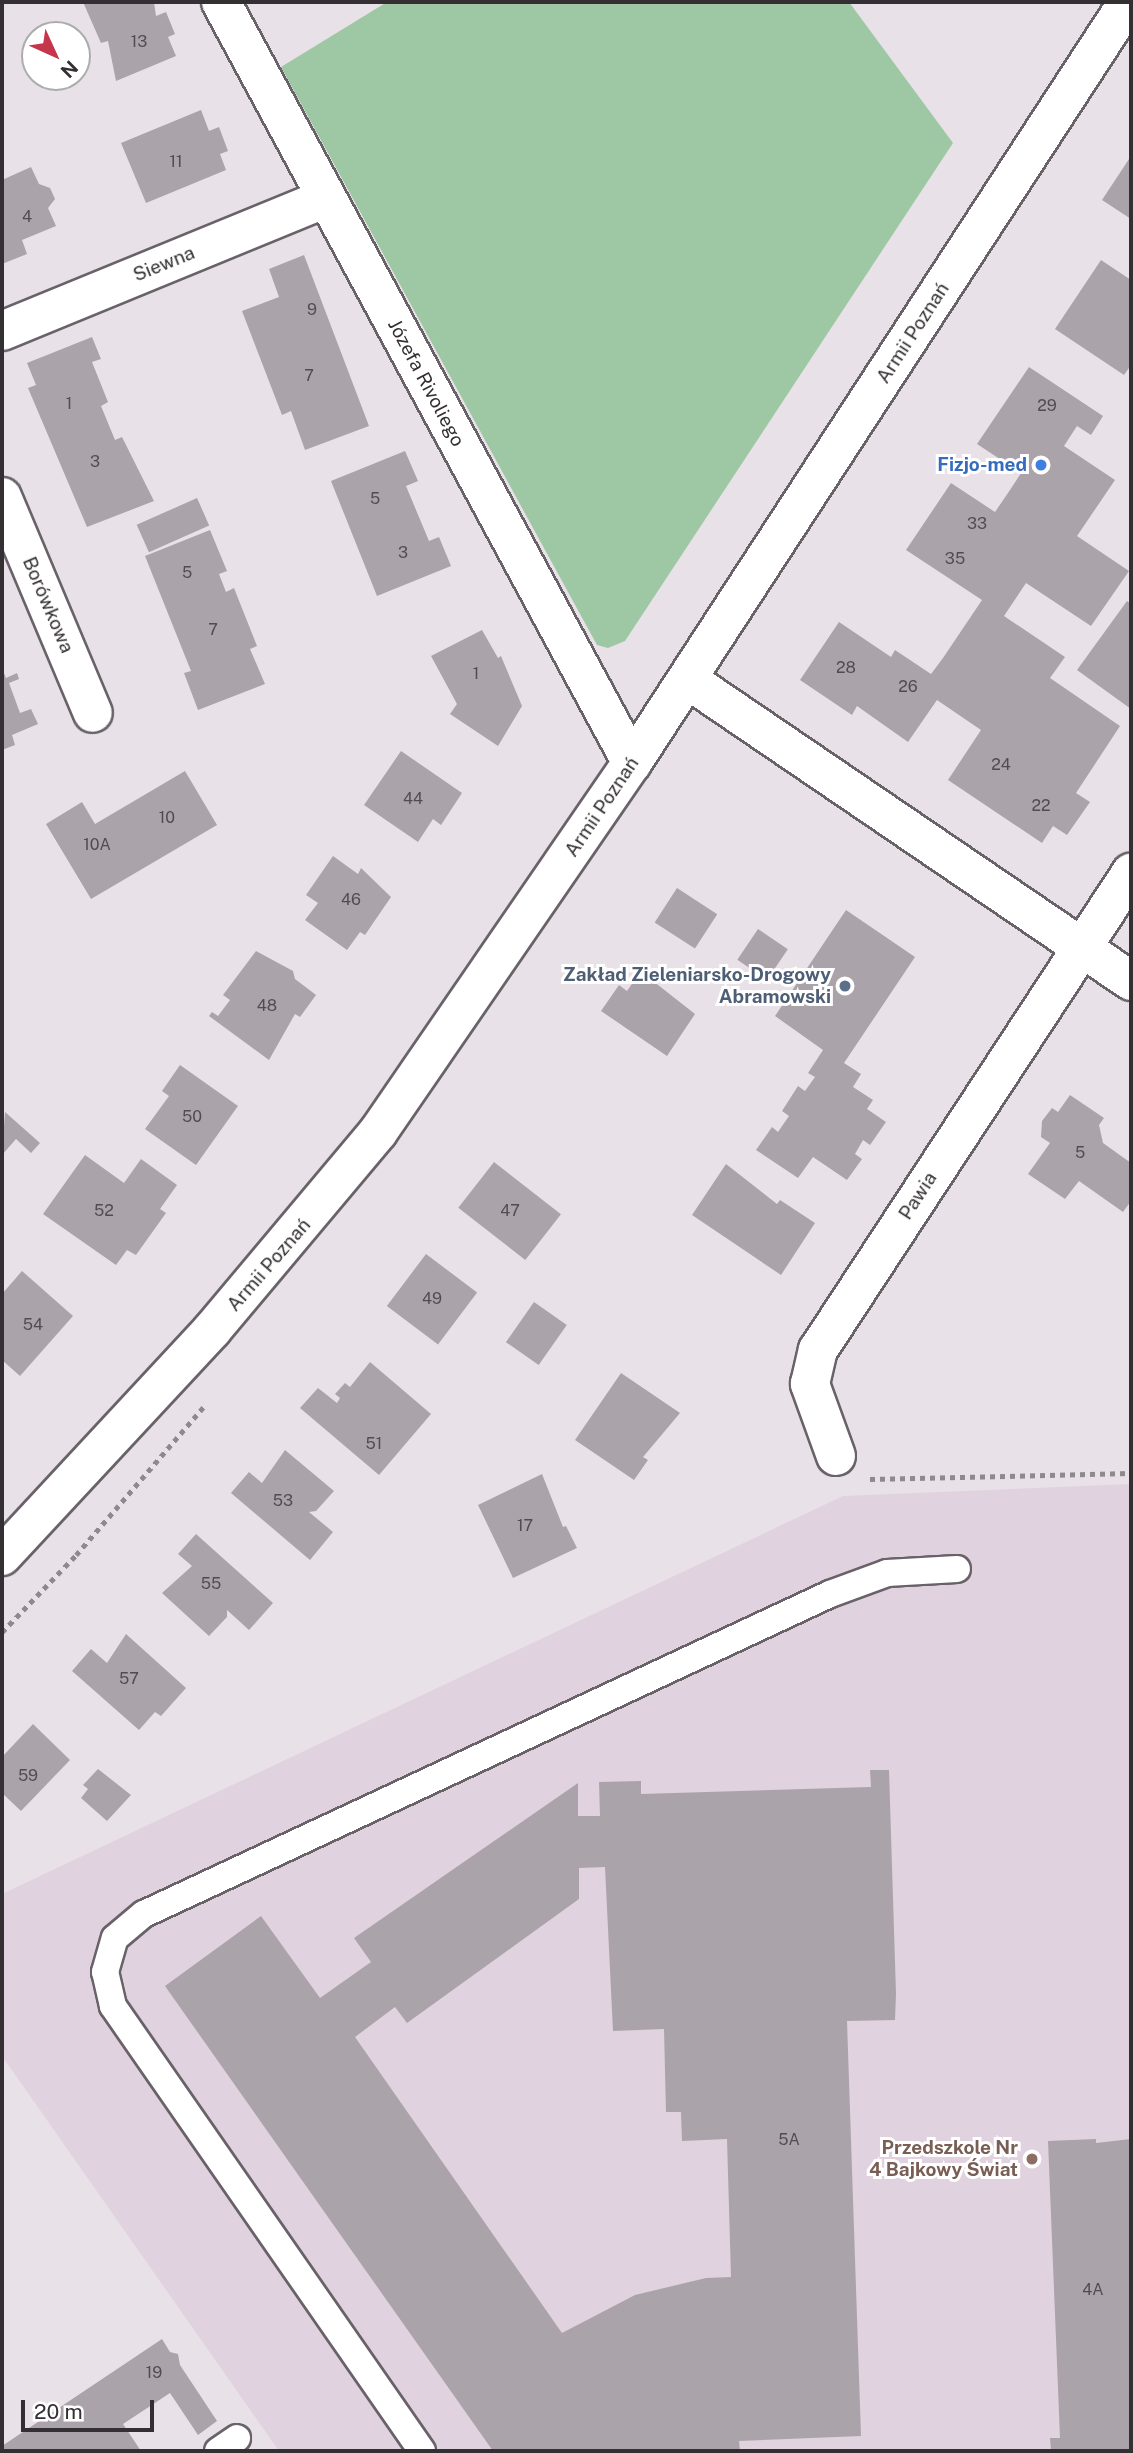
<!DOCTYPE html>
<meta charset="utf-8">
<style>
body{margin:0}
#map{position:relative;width:1133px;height:2453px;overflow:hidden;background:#e9e1e8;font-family:"Public Sans",sans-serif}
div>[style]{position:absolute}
.built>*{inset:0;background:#e0d2df}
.green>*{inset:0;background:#9dc8a3}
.building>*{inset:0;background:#aba3aa;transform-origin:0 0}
.path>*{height:4.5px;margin-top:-2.25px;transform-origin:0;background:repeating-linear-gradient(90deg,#8f898e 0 5px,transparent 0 10px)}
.roads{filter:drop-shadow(2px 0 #696269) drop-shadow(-2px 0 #696269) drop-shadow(0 2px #696269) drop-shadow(0 -2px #696269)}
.lane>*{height:26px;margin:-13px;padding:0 13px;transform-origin:13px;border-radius:13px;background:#fff}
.street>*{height:38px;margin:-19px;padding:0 19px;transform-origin:19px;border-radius:19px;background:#fff}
.dots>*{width:19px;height:19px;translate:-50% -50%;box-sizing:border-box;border:4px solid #fff;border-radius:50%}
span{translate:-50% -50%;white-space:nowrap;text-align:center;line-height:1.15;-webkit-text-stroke:6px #fff;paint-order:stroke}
.number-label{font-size:16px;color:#514c50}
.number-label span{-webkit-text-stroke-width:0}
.street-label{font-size:19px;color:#332f32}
.shop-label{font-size:19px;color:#366cbe;font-weight:700}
.right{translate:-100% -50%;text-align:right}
.service-label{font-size:19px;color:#4e5e75;font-weight:700}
.education-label{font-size:19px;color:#785e54;font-weight:700}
.frame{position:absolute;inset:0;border:4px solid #332f32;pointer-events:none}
.north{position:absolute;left:21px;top:21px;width:70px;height:70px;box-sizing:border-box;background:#fff;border:2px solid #adacad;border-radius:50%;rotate:135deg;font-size:19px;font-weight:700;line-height:28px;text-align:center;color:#332f32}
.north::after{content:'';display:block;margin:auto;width:24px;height:32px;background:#c5354c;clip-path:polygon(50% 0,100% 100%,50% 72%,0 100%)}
.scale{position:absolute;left:21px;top:2400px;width:133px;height:32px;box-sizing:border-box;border:4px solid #332f32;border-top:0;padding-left:9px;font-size:21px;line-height:24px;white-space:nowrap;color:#332f32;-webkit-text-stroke:5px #fff;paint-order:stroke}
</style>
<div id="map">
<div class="built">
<i style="clip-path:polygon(1131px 1484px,1131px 2451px,279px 2451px,2px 2056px,2px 1894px,843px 1496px)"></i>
</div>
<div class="green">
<i style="clip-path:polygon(387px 2px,849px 2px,953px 143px,625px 641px,608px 648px,597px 645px,281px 67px)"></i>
</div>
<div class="building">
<i style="clip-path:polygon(83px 2px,154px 2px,156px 16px,166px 12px,175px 34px,168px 37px,176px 56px,116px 81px,108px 41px,101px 43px)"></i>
<i style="clip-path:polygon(201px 110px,209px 131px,219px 127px,228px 151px,220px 154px,226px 170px,146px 203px,121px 143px)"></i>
<i style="clip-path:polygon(1131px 156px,1131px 219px,1102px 200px)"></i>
<i style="clip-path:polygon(31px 167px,39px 184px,50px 188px,55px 199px,48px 208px,56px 226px,22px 240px,27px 254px,2px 264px,2px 180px)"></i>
<i style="clip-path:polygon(304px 255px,369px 426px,305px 450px,291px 411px,282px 415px,242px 311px,279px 297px,269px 269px)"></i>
<i style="clip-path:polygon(1101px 260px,1131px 280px,1131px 365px,1124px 375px,1055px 329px)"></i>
<i style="clip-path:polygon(92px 337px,101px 359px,92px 362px,108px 402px,101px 406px,115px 440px,122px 437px,154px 501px,87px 527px,28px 388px,36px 385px,27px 363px)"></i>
<i style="clip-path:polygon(1029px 367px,1103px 416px,1091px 435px,1077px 426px,1064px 446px,1115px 480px,1077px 536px,1129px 571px,1091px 626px,1026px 583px,1004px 616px,1065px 657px,1050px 678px,1120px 726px,1076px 793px,1090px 802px,1067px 835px,1053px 826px,1042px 843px,948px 780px,981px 730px,937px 700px,908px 742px,857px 706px,852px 715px,800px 680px,839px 622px,891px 657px,895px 650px,931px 674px,943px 658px,982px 600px,906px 550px,951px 483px,995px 512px,1010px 490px,1021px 473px,977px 444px)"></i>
<i style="clip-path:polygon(405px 451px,418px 481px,406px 486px,429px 541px,439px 537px,451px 566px,377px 596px,331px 481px)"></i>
<i style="left:197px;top:498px;width:30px;height:66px;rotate:66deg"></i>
<i style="clip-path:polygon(210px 530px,227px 571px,219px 574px,226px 592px,234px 588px,257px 646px,250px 649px,265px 684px,198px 710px,184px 673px,191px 671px,145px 556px)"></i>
<i style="clip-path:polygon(1127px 601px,1131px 604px,1131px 709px,1077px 670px)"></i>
<i style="clip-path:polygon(482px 630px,498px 658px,501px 656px,522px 706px,498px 746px,450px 714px,457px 704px,431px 656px)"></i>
<i style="clip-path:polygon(2px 668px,6px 678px,17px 673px,19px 679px,9px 683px,20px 713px,31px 709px,38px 724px,12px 735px,15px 745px,2px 750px)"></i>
<i style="clip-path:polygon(401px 751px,462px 793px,441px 825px,433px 819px,418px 842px,364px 805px)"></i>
<i style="clip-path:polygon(185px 771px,217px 825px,91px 899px,46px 824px,82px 802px,95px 824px)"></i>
<i style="clip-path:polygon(333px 856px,358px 874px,361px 868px,391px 897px,365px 935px,360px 932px,347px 950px,305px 920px,318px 903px,306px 895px)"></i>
<i style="left:677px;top:888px;width:48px;height:41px;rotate:33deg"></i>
<i style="clip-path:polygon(846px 910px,915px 957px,844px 1063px,861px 1074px,853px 1087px,873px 1100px,867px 1109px,886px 1122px,870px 1145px,863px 1140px,855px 1154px,862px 1159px,847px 1180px,813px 1157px,798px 1178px,756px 1150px,772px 1127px,778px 1132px,789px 1116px,782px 1111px,798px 1086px,805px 1091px,815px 1077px,808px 1073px,823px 1050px,775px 1016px)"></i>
<i style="left:758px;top:929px;width:36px;height:37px;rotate:34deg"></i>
<i style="clip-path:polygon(256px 951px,293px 971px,295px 979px,316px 995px,300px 1017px,295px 1014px,269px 1060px,209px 1016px,212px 1012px,218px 1016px,230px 1000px,223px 995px)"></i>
<i style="clip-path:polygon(638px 975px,651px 984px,653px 981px,695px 1014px,667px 1056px,601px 1011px,619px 985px,627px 991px)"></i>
<i style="clip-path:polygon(180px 1065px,238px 1106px,196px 1165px,145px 1129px,169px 1096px,162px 1091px)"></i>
<i style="clip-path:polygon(1070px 1095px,1104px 1118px,1099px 1125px,1103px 1143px,1131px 1163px,1131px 1201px,1123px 1212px,1079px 1181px,1065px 1199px,1028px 1174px,1050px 1143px,1041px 1137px,1042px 1121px,1052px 1108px,1058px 1112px)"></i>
<i style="clip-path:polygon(5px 1112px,40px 1143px,31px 1153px,16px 1139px,2px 1155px)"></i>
<i style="clip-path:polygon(85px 1155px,124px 1183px,141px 1159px,177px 1185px,160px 1209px,166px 1213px,136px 1255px,127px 1250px,116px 1265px,43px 1214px)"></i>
<i style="left:494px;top:1162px;width:85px;height:58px;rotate:38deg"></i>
<i style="clip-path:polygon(726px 1164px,777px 1204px,780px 1200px,815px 1223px,781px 1275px,692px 1215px)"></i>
<i style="left:426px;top:1254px;width:64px;height:65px;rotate:37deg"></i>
<i style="clip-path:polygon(22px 1271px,73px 1316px,20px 1376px,2px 1360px,2px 1294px)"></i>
<i style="left:534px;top:1302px;width:40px;height:49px;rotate:35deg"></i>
<i style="clip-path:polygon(370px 1362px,431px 1414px,379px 1475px,300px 1408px,318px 1388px,337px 1403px,340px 1398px,335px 1394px,345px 1383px,350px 1387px)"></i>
<i style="clip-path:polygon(621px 1373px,680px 1413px,643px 1457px,648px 1460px,634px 1480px,575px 1440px)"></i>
<i style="clip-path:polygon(285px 1450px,334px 1491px,316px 1511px,309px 1512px,333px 1532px,310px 1560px,231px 1493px,249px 1472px,262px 1483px)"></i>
<i style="clip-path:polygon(542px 1474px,563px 1527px,566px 1526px,577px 1548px,513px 1578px,478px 1505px)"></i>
<i style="clip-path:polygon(196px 1534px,273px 1603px,249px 1630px,227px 1610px,227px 1617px,209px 1636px,162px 1593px,192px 1566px,178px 1554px)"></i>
<i style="clip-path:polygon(126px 1634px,186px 1688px,161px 1716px,155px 1712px,139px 1730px,72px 1671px,91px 1649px,107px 1663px)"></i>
<i style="clip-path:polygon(33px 1724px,70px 1760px,21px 1811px,2px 1793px,2px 1757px)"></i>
<i style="clip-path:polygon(98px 1769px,131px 1795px,107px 1821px,81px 1798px,88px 1789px,83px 1785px)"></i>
<i style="clip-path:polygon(evenodd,870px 1770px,889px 1770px,896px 1994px,895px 2020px,847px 2021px,861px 2436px,739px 2441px,740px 2451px,493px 2451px,165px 1986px,261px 1916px,320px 1998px,371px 1962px,354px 1938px,578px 1783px,578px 1816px,600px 1816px,599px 1782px,641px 1781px,641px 1794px,871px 1787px,870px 1770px,605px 1867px,613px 2031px,664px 2029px,666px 2112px,681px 2112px,682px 2141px,727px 2139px,731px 2277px,706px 2278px,635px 2295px,562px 2333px,355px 2037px,395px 2007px,407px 2023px,579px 1899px,579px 1868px,605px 1867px)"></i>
<i style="clip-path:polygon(1096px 2139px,1096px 2143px,1131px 2139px,1131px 2451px,1051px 2451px,1050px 2438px,1060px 2438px,1048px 2141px)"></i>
<i style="clip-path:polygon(162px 2339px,170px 2352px,178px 2354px,180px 2365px,217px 2421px,198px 2435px,170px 2393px,123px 2424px,141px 2451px,2px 2451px,2px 2446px)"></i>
</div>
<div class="path">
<i style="left:870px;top:1479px;width:261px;rotate:-1.3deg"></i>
<i style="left:2px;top:1632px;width:107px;rotate:-46.1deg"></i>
<i style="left:76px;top:1555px;width:199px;rotate:-49.3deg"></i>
</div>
<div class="roads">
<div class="lane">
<i style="left:218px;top:2451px;width:23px;rotate:-34deg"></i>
<i style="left:422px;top:2451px;width:542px;rotate:-124.78deg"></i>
<i style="left:113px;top:2006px;width:35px;rotate:-103deg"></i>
<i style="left:105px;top:1972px;width:35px;rotate:-74deg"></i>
<i style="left:115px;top:1938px;width:38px;rotate:-40deg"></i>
<i style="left:144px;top:1914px;width:757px;rotate:-25.01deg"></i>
<i style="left:830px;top:1594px;width:61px;rotate:-20.2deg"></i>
<i style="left:887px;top:1573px;width:70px;rotate:-3.3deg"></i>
</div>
<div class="street">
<i style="left:221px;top:2px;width:865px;rotate:61.63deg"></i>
<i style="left:2px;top:331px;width:350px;rotate:-22.3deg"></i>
<i style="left:2px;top:497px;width:234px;rotate:67.2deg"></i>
<i style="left:687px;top:679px;width:537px;rotate:34.22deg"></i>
<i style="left:836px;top:1456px;width:77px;rotate:-109.9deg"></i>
<i style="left:810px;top:1384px;width:35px;rotate:-77deg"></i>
<i style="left:818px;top:1350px;width:571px;rotate:-56.73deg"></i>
<i style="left:2px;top:1556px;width:309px;rotate:-47.1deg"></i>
<i style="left:212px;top:1330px;width:258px;rotate:-50deg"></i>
<i style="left:378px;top:1132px;width:448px;rotate:-55.5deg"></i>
<i style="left:632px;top:763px;width:908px;rotate:-56.9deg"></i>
</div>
</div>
<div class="dots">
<i style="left:1041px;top:465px;background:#3f7fe0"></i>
<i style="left:845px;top:986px;background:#5c6f8a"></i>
<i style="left:1032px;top:2159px;background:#8d6e63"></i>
</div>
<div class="number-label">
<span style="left:139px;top:42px">13</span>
<span style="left:176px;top:162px">11</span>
<span style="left:27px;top:217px">4</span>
<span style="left:312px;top:310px">9</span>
<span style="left:309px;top:376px">7</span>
<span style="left:69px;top:404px">1</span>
<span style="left:1047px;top:406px">29</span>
<span style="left:95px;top:462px">3</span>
<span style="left:375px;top:499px">5</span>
<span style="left:977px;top:524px">33</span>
<span style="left:403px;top:553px">3</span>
<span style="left:955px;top:559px">35</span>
<span style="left:187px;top:573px">5</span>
<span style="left:213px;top:630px">7</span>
<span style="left:846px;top:668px">28</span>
<span style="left:476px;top:674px">1</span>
<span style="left:908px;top:687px">26</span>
<span style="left:1001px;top:765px">24</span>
<span style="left:413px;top:799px">44</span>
<span style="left:1041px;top:806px">22</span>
<span style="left:167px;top:818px">10</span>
<span style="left:97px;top:845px">10A</span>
<span style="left:351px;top:900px">46</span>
<span style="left:267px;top:1006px">48</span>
<span style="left:192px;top:1117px">50</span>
<span style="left:1080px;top:1153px">5</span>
<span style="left:104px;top:1211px">52</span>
<span style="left:510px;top:1211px">47</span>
<span style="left:432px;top:1299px">49</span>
<span style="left:33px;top:1325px">54</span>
<span style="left:374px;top:1444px">51</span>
<span style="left:283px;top:1501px">53</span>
<span style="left:525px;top:1526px">17</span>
<span style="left:211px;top:1584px">55</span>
<span style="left:129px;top:1679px">57</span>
<span style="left:28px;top:1776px">59</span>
<span style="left:789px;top:2140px">5A</span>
<span style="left:1093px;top:2290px">4A</span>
<span style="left:154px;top:2373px">19</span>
</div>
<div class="street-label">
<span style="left:164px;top:264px;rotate:-22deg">Siewna</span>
<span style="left:913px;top:333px;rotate:-57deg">Armii Poznań</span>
<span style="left:426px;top:383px;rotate:62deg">Józefa Rivoliego</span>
<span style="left:48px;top:605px;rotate:67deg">Borówkowa</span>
<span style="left:602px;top:807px;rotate:-56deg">Armii Poznań</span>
<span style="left:918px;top:1196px;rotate:-57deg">Pawia</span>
<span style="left:269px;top:1265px;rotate:-49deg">Armii Poznań</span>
</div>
<div class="shop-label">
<span class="right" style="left:1027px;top:465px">Fizjo-med</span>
</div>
<div class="service-label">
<span class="right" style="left:831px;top:986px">Zakład Zieleniarsko-Drogowy<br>Abramowski</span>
</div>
<div class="education-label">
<span class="right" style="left:1018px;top:2159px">Przedszkole Nr<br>4 Bajkowy Świat</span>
</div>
<div class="frame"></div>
<div class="north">N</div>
<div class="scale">20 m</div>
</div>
